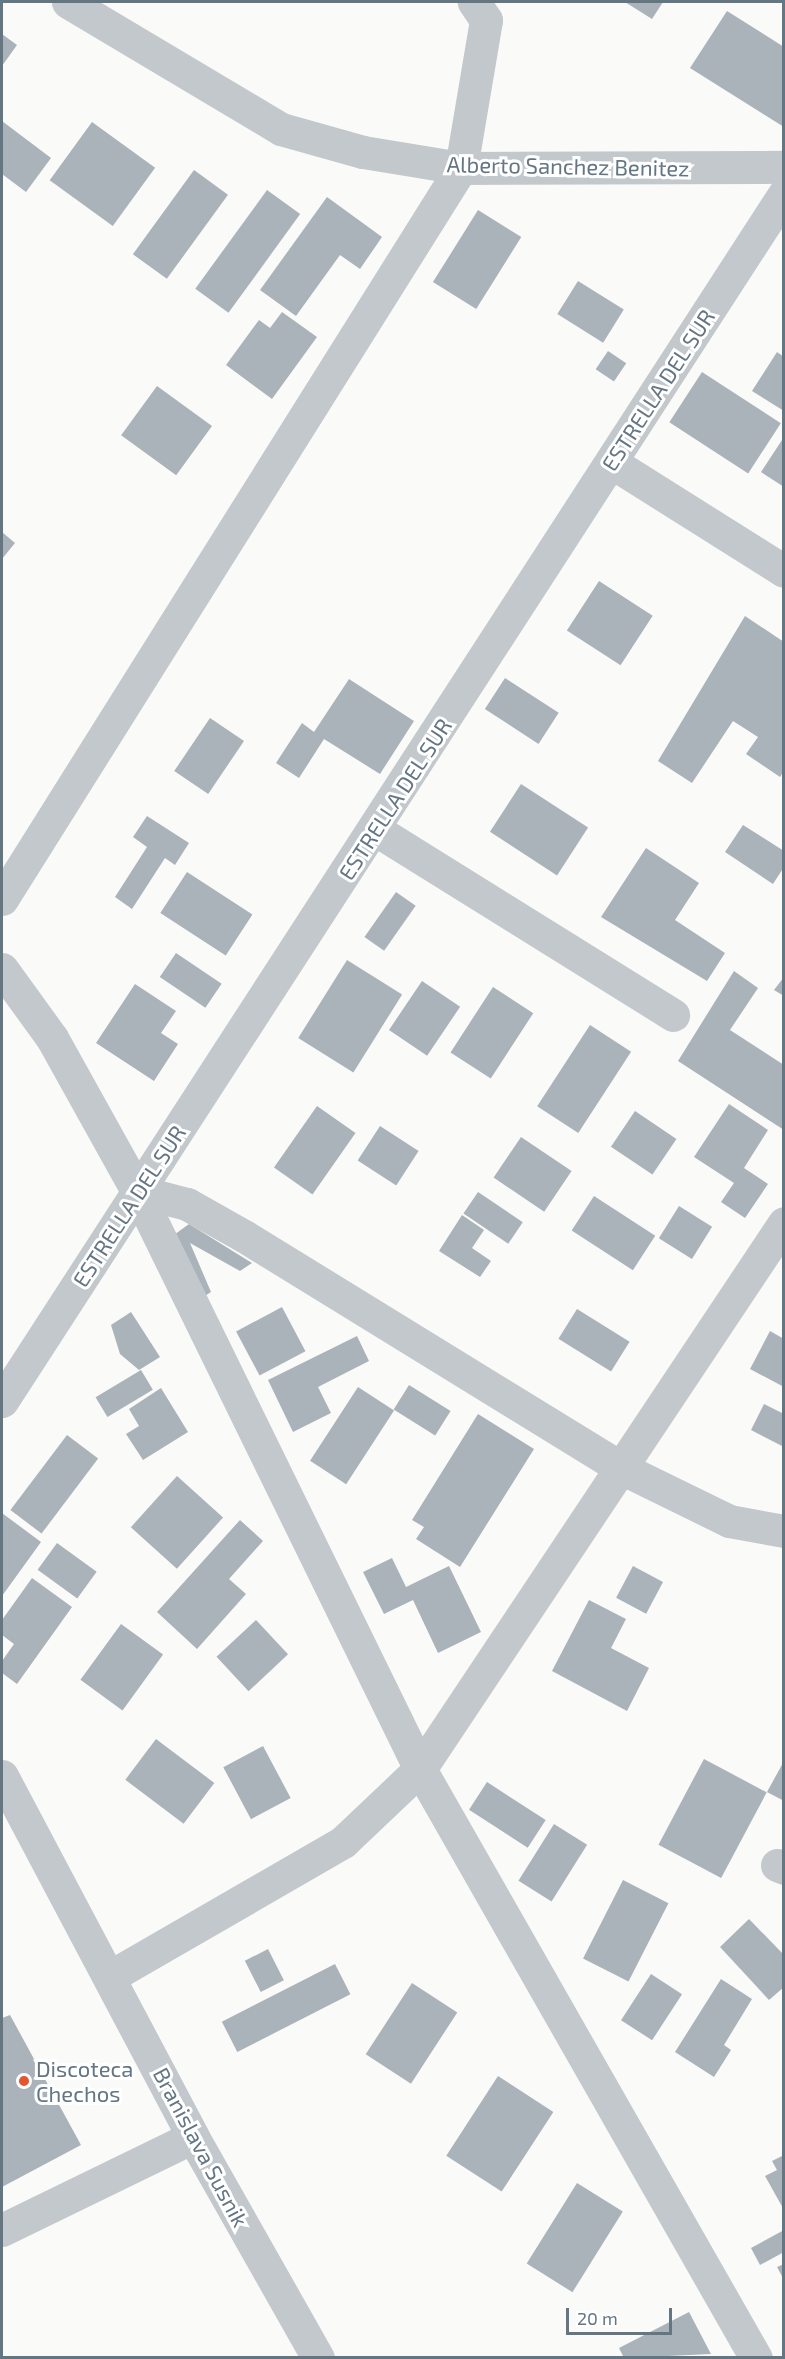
<!DOCTYPE html>
<style>
body{margin:0}
#map{position:relative;width:785px;height:2359px;overflow:hidden;background:#fafaf8;font-family:"Exo 2",sans-serif}
div>[style]{position:absolute}
.building>*{inset:0;background:#aab3b9;transform-origin:0 0}
.minor>*{height:33px;margin:-16.5px;padding:0 16.5px;transform-origin:16.5px;border-radius:16.5px;background:#c3c8cc}
.tertiary>*{height:33px;margin:-16.5px;padding:0 16.5px;transform-origin:16.5px;border-radius:16.5px;background:#c3c8cc}
.dots>*{width:16px;height:16px;translate:-50% -50%;box-sizing:border-box;border:3px solid #fff;border-radius:50%}
span{translate:-50% -50%;white-space:nowrap;text-align:center;line-height:1.15;-webkit-text-stroke:6px #fff;paint-order:stroke}
.street-label{font-size:22px;color:#657683}
.poi-label{font-size:22px;color:#657683}
.left{translate:0 -50%;text-align:left}
.frame{position:absolute;inset:0;border:3px solid #657683;pointer-events:none}
.scale{position:absolute;left:566px;top:2308px;width:106px;height:27px;box-sizing:border-box;border:3px solid #657683;border-top:0;padding-left:8px;font-size:18px;line-height:21px;white-space:nowrap;color:#657683;-webkit-text-stroke:4px #fff;paint-order:stroke}
</style>
<div id="map">
<div class="building">
<i style="clip-path:polygon(625px 2px,663px 2px,652px 19px)"></i>
<i style="clip-path:polygon(727px 11px,784px 47px,784px 127px,690px 68px)"></i>
<i style="clip-path:polygon(2px 34px,17px 45px,2px 66px)"></i>
<i style="clip-path:polygon(2px 121px,51px 158px,26px 192px,2px 174px)"></i>
<i style="left:92px;top:122px;width:78px;height:72px;rotate:36deg"></i>
<i style="left:194px;top:170px;width:42px;height:104px;rotate:36deg"></i>
<i style="left:267px;top:190px;width:41px;height:122px;rotate:36deg"></i>
<i style="clip-path:polygon(327px 197px,382px 237px,360px 269px,340px 255px,296px 316px,260px 290px)"></i>
<i style="left:478px;top:210px;width:51px;height:85px;rotate:32deg"></i>
<i style="left:578px;top:281px;width:54px;height:39px;rotate:32deg"></i>
<i style="clip-path:polygon(282px 312px,317px 337px,272px 399px,226px 365px,259px 320px,270px 328px)"></i>
<i style="left:608px;top:351px;width:22px;height:22px;rotate:34deg"></i>
<i style="clip-path:polygon(777px 352px,784px 357px,784px 411px,752px 391px)"></i>
<i style="left:702px;top:372px;width:94px;height:60px;rotate:33deg"></i>
<i style="left:157px;top:386px;width:68px;height:61px;rotate:36deg"></i>
<i style="clip-path:polygon(784px 437px,784px 487px,761px 472px)"></i>
<i style="clip-path:polygon(2px 532px,15px 543px,2px 559px)"></i>
<i style="left:599px;top:581px;width:64px;height:59px;rotate:33deg"></i>
<i style="clip-path:polygon(745px 616px,784px 642px,784px 771px,780px 777px,746px 754px,758px 737px,733px 721px,692px 783px,658px 761px)"></i>
<i style="left:505px;top:678px;width:64px;height:37px;rotate:33deg"></i>
<i style="clip-path:polygon(349px 679px,414px 721px,380px 774px,324px 739px,299px 778px,276px 763px,302px 723px,314px 732px)"></i>
<i style="left:210px;top:718px;width:41px;height:64px;rotate:34deg"></i>
<i style="left:521px;top:784px;width:80px;height:57px;rotate:33deg"></i>
<i style="clip-path:polygon(147px 816px,189px 843px,175px 865px,165px 858px,132px 909px,115px 897px,147px 847px,133px 837px)"></i>
<i style="clip-path:polygon(743px 825px,784px 851px,784px 867px,773px 884px,725px 852px)"></i>
<i style="clip-path:polygon(646px 848px,699px 883px,675px 920px,725px 953px,707px 981px,601px 917px)"></i>
<i style="left:187px;top:872px;width:78px;height:49px;rotate:33deg"></i>
<i style="left:396px;top:892px;width:24px;height:55px;rotate:35deg"></i>
<i style="left:176px;top:953px;width:55px;height:29px;rotate:34deg"></i>
<i style="left:347px;top:960px;width:65px;height:92px;rotate:32deg"></i>
<i style="clip-path:polygon(734px 971px,758px 988px,730px 1030px,784px 1065px,784px 1130px,678px 1061px)"></i>
<i style="clip-path:polygon(784px 977px,784px 996px,774px 990px)"></i>
<i style="left:422px;top:981px;width:46px;height:59px;rotate:34deg"></i>
<i style="clip-path:polygon(135px 984px,176px 1011px,161px 1033px,178px 1044px,154px 1081px,96px 1043px)"></i>
<i style="left:493px;top:987px;width:48px;height:78px;rotate:33deg"></i>
<i style="left:590px;top:1025px;width:49px;height:97px;rotate:33deg"></i>
<i style="clip-path:polygon(729px 1104px,768px 1130px,744px 1168px,768px 1184px,745px 1218px,721px 1202px,734px 1183px,694px 1157px)"></i>
<i style="left:317px;top:1106px;width:47px;height:75px;rotate:35deg"></i>
<i style="left:635px;top:1111px;width:50px;height:43px;rotate:34deg"></i>
<i style="left:380px;top:1126px;width:46px;height:41px;rotate:33deg"></i>
<i style="left:521px;top:1137px;width:61px;height:49px;rotate:34deg"></i>
<i style="left:478px;top:1192px;width:54px;height:26px;rotate:34deg"></i>
<i style="left:594px;top:1196px;width:73px;height:41px;rotate:33deg"></i>
<i style="left:679px;top:1206px;width:39px;height:38px;rotate:32deg"></i>
<i style="clip-path:polygon(462px 1215px,484px 1230px,472px 1248px,491px 1261px,480px 1277px,439px 1251px)"></i>
<i style="clip-path:polygon(189px 1224px,252px 1263px,240px 1271px,190px 1243px,211px 1292px,200px 1299px,167px 1240px)"></i>
<i style="left:282px;top:1307px;width:50px;height:52px;rotate:62deg"></i>
<i style="left:577px;top:1309px;width:62px;height:35px;rotate:32deg"></i>
<i style="clip-path:polygon(131px 1312px,160px 1357px,139px 1370px,120px 1354px,111px 1325px)"></i>
<i style="clip-path:polygon(770px 1331px,784px 1339px,784px 1387px,750px 1369px)"></i>
<i style="clip-path:polygon(357px 1336px,369px 1361px,318px 1387px,331px 1413px,293px 1432px,268px 1380px)"></i>
<i style="left:141px;top:1370px;width:23px;height:53px;rotate:59deg"></i>
<i style="left:409px;top:1385px;width:49px;height:29px;rotate:32deg"></i>
<i style="left:358px;top:1387px;width:43px;height:88px;rotate:33deg"></i>
<i style="clip-path:polygon(161px 1388px,188px 1432px,143px 1460px,126px 1434px,139px 1426px,129px 1409px)"></i>
<i style="clip-path:polygon(764px 1404px,784px 1414px,784px 1447px,751px 1430px)"></i>
<i style="clip-path:polygon(478px 1414px,534px 1449px,460px 1567px,416px 1539px,424px 1527px,412px 1520px)"></i>
<i style="left:67px;top:1435px;width:39px;height:94px;rotate:37deg"></i>
<i style="left:177px;top:1476px;width:62px;height:69px;rotate:42deg"></i>
<i style="clip-path:polygon(2px 1513px,41px 1542px,2px 1596px)"></i>
<i style="clip-path:polygon(240px 1520px,263px 1541px,229px 1579px,246px 1594px,197px 1649px,157px 1612px)"></i>
<i style="left:57px;top:1543px;width:49px;height:33px;rotate:36deg"></i>
<i style="clip-path:polygon(392px 1558px,406px 1587px,449px 1566px,481px 1632px,438px 1653px,413px 1600px,384px 1614px,363px 1572px)"></i>
<i style="left:633px;top:1566px;width:34px;height:36px;rotate:28deg"></i>
<i style="clip-path:polygon(32px 1578px,72px 1607px,17px 1684px,2px 1673px,2px 1661px,14px 1644px,2px 1635px,2px 1620px)"></i>
<i style="clip-path:polygon(589px 1600px,626px 1619px,611px 1648px,649px 1668px,627px 1711px,552px 1671px)"></i>
<i style="left:256px;top:1620px;width:47px;height:54px;rotate:47deg"></i>
<i style="left:121px;top:1624px;width:52px;height:69px;rotate:36deg"></i>
<i style="left:156px;top:1739px;width:73px;height:51px;rotate:37deg"></i>
<i style="left:263px;top:1746px;width:59px;height:45px;rotate:62deg"></i>
<i style="left:704px;top:1759px;width:71px;height:97px;rotate:28deg"></i>
<i style="clip-path:polygon(784px 1761px,784px 1801px,767px 1792px)"></i>
<i style="left:487px;top:1782px;width:70px;height:33px;rotate:33deg"></i>
<i style="left:554px;top:1824px;width:39px;height:67px;rotate:32deg"></i>
<i style="left:623px;top:1880px;width:51px;height:88px;rotate:27deg"></i>
<i style="clip-path:polygon(749px 1919px,784px 1955px,784px 1987px,769px 2000px,720px 1947px)"></i>
<i style="left:268px;top:1949px;width:35px;height:26px;rotate:63deg"></i>
<i style="left:335px;top:1964px;width:34px;height:127px;rotate:63deg"></i>
<i style="left:651px;top:1974px;width:37px;height:55px;rotate:33deg"></i>
<i style="clip-path:polygon(721px 1979px,752px 1999px,724px 2045px,731px 2050px,714px 2077px,675px 2052px)"></i>
<i style="left:412px;top:1983px;width:54px;height:85px;rotate:33deg"></i>
<i style="clip-path:polygon(10px 2015px,81px 2145px,2px 2187px,2px 2018px)"></i>
<i style="left:498px;top:2076px;width:66px;height:95px;rotate:33deg"></i>
<i style="clip-path:polygon(784px 2155px,784px 2210px,765px 2176px,777px 2170px,772px 2161px)"></i>
<i style="left:577px;top:2183px;width:54px;height:95px;rotate:32deg"></i>
<i style="clip-path:polygon(784px 2230px,784px 2252px,760px 2265px,751px 2248px)"></i>
<i style="clip-path:polygon(784px 2264px,784px 2280px,777px 2267px)"></i>
<i style="clip-path:polygon(689px 2312px,711px 2354px,624px 2358px,619px 2348px)"></i>
</div>
<div class="minor">
<i style="left:611px;top:462px;width:204px;rotate:32.2deg"></i>
<i style="left:376px;top:830px;width:350px;rotate:31.9deg"></i>
<i style="left:2px;top:899px;width:863px;rotate:-57.88deg"></i>
<i style="left:461px;top:168px;width:150px;rotate:-80.4deg"></i>
<i style="left:486px;top:20px;width:22px;rotate:-124deg"></i>
<i style="left:2px;top:969px;width:85px;rotate:54.1deg"></i>
<i style="left:52px;top:1038px;width:175px;rotate:60.9deg"></i>
<i style="left:137px;top:1191px;width:644px;rotate:63.91deg"></i>
<i style="left:420px;top:1769px;width:678px;rotate:60.3deg"></i>
<i style="left:137px;top:1191px;width:52px;rotate:14.6deg"></i>
<i style="left:187px;top:1204px;width:65px;rotate:29.3deg"></i>
<i style="left:244px;top:1236px;width:445px;rotate:31.6deg"></i>
<i style="left:623px;top:1469px;width:118px;rotate:26.1deg"></i>
<i style="left:729px;top:1521px;width:56px;rotate:10.3deg"></i>
<i style="left:2px;top:1401px;width:1438px;rotate:-57.06deg"></i>
<i style="left:2px;top:1776px;width:408px;rotate:62.1deg"></i>
<i style="left:193px;top:2137px;width:254px;rotate:60.5deg"></i>
<i style="left:777px;top:1865px;width:8px;rotate:23deg"></i>
<i style="left:111px;top:1976px;width:268px;rotate:-30deg"></i>
<i style="left:343px;top:1842px;width:106px;rotate:-43.5deg"></i>
<i style="left:420px;top:1769px;width:656px;rotate:-56.31deg"></i>
<i style="left:2px;top:2230px;width:212px;rotate:-26deg"></i>
</div>
<div class="tertiary">
<i style="left:68px;top:2px;width:248px;rotate:30.8deg"></i>
<i style="left:281px;top:129px;width:85px;rotate:15.7deg"></i>
<i style="left:363px;top:152px;width:99px;rotate:9.3deg"></i>
<i style="left:461px;top:168px;width:323px;rotate:-0.2deg"></i>
</div>
<div class="dots">
<i style="left:24px;top:2081px;background:#e4572e"></i>
</div>
<div class="street-label">
<span style="left:568px;top:166px;rotate:1deg">Alberto Sanchez Benitez</span>
<span style="left:658px;top:390px;rotate:-57deg">ESTRELLA DEL SUR</span>
<span style="left:395px;top:799px;rotate:-57deg">ESTRELLA DEL SUR</span>
<span style="left:129px;top:1206px;rotate:-57deg">ESTRELLA DEL SUR</span>
<span style="left:201px;top:2147px;rotate:62deg">Branislava Susnik</span>
</div>
<div class="poi-label">
<span class="left" style="left:36px;top:2081px">Discoteca<br>Chechos</span>
</div>
<div class="frame"></div>
<div class="scale">20 m</div>
</div>
